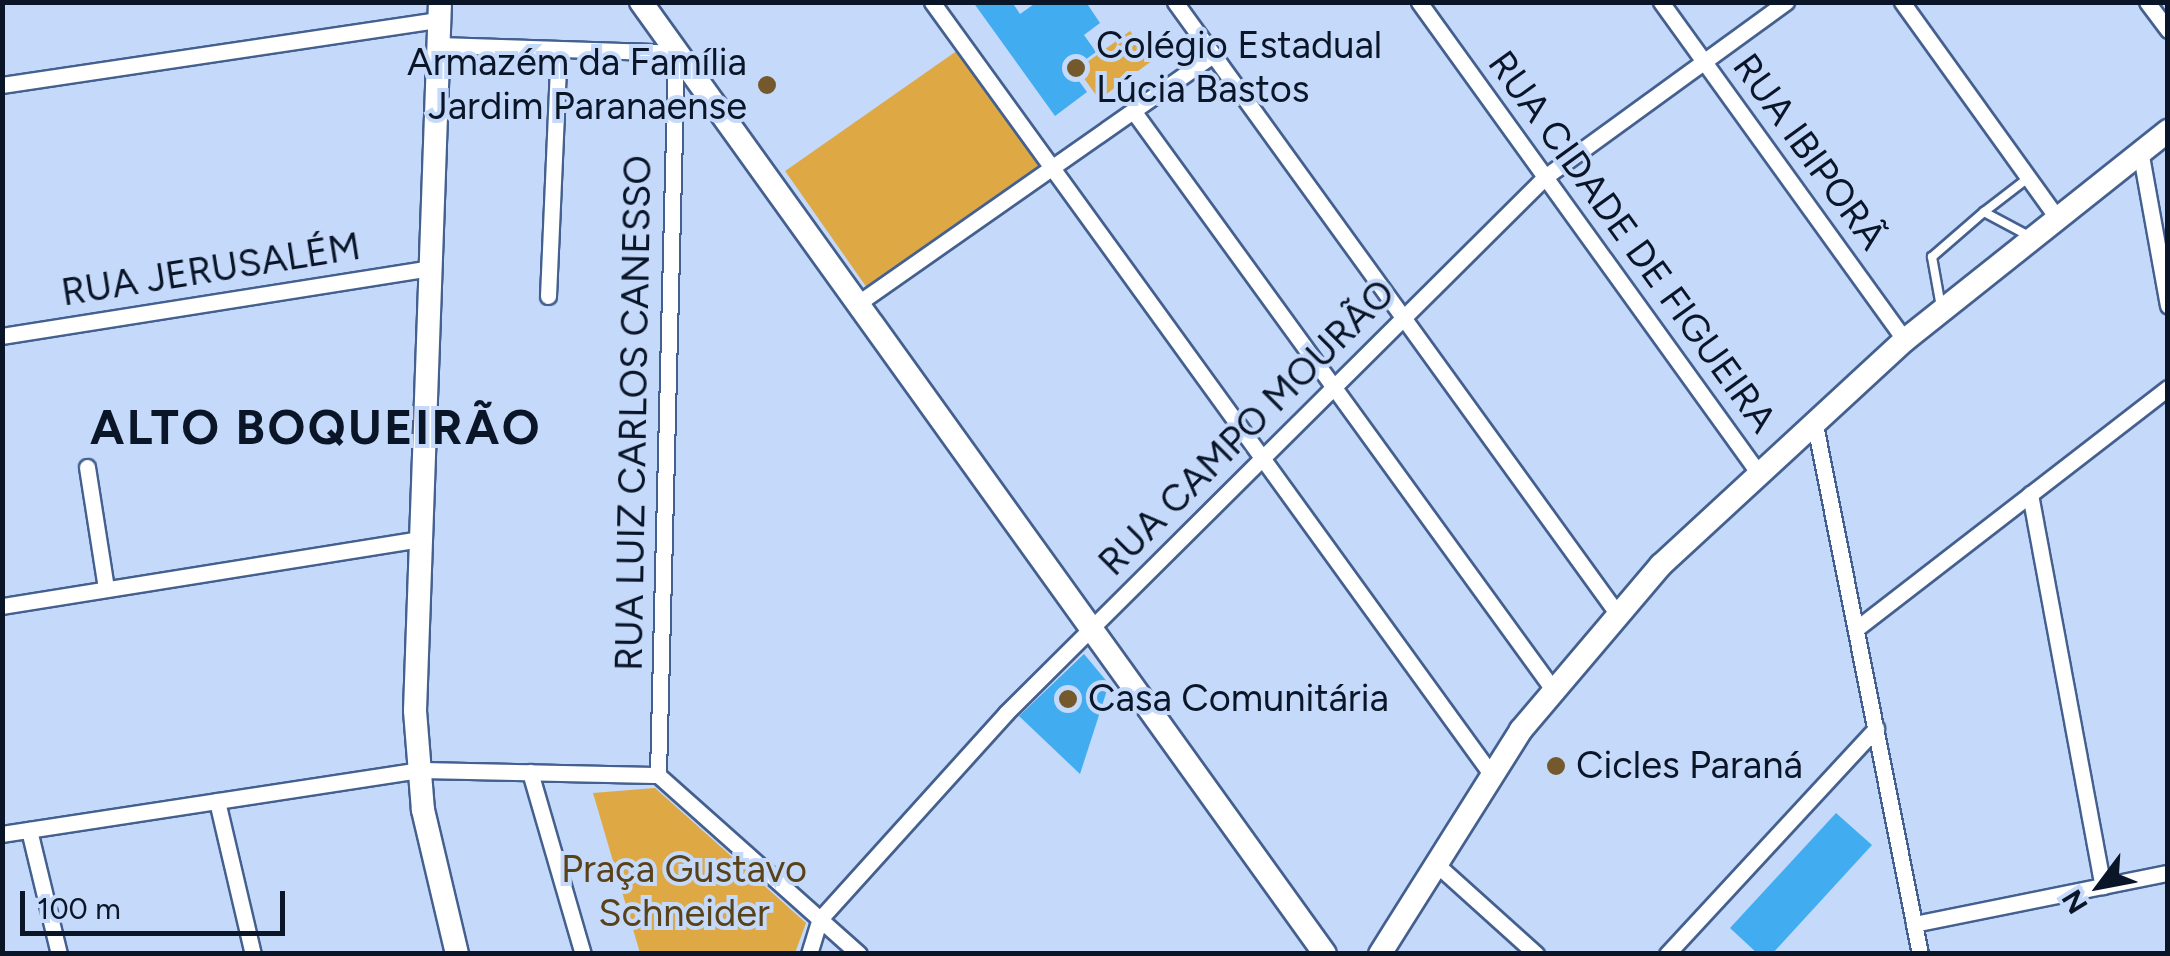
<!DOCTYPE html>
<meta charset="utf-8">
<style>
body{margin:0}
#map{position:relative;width:2170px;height:956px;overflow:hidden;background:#c5d9fa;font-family:Figtree,sans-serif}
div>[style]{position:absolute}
.green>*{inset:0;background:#dea844;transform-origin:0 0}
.building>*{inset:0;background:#41adf0}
.roads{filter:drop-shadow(2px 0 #44608f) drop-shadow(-2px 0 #44608f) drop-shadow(0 2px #44608f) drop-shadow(0 -2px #44608f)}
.lane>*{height:8px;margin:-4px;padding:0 4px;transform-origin:4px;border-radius:4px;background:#fff}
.street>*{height:15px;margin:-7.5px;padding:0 7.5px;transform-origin:7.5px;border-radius:7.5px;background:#fff}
.secondary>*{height:22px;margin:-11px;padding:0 11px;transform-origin:11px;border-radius:11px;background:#fff}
.dots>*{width:28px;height:28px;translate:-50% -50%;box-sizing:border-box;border:5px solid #c5d9fa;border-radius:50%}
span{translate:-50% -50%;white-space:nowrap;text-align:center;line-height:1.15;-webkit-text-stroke:8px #c5d9fa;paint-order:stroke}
.poi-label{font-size:38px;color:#0a1528}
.left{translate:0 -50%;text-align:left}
.right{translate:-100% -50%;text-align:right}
.street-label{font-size:38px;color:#0a1528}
.park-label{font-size:38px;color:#594217}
.district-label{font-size:48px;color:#0a1528;font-weight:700;letter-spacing:2.5px}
.frame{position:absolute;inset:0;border:5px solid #0a1528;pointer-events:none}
.north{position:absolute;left:2050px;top:836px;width:100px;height:100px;-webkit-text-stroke:8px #c5d9fa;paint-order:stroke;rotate:238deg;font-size:28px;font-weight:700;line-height:40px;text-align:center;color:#0a1528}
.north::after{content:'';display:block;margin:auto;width:35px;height:45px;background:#0a1528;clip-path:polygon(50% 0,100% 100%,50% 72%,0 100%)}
.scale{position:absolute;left:20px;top:891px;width:265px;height:45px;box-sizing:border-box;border:5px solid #0a1528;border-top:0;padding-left:12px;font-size:30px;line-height:35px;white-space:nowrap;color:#0a1528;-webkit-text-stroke:8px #c5d9fa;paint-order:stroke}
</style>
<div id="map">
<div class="green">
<i style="left:1130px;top:31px;width:37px;height:65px;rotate:54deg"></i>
<i style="left:958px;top:50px;width:141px;height:211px;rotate:55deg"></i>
<i style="clip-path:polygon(655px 788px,806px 923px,795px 953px,640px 953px,593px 793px)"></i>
</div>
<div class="building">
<i style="clip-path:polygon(973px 2px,1012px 2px,1020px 14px,1037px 2px,1086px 2px,1100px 23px,1084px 35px,1096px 52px,1071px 70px,1087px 92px,1055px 116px)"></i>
<i style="clip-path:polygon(1084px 654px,1109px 684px,1080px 774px,1019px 716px)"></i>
<i style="clip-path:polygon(1836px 813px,1872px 845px,1772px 954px,1758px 954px,1730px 928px)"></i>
</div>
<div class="roads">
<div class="lane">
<i style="left:1984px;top:212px;width:56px;rotate:-37.7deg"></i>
<i style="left:1941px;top:307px;width:51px;rotate:-100.2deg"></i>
<i style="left:1932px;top:257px;width:69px;rotate:-40.9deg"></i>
<i style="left:1984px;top:212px;width:51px;rotate:28.1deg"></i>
</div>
<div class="street">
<i style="left:932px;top:2px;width:953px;rotate:54.09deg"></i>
<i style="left:1175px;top:2px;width:753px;rotate:54.13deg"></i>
<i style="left:1419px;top:2px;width:578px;rotate:54.22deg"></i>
<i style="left:1661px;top:2px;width:417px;rotate:54.2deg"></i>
<i style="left:1902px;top:2px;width:262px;rotate:54.3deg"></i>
<i style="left:2147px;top:2px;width:35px;rotate:53deg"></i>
<i style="left:439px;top:45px;width:237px;rotate:1.9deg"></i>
<i style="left:676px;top:53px;width:722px;rotate:91.43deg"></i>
<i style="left:2px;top:85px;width:442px;rotate:-8.5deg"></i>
<i style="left:1134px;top:112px;width:712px;rotate:54.03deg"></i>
<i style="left:2140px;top:150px;width:158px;rotate:79.8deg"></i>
<i style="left:548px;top:296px;width:247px;rotate:-87.5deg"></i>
<i style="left:857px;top:304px;width:434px;rotate:-35deg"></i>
<i style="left:2px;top:336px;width:434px;rotate:-9deg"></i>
<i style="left:1814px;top:420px;width:544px;rotate:78.77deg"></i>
<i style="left:87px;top:467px;width:123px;rotate:81.1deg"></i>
<i style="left:2030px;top:494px;width:399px;rotate:79.5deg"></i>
<i style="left:2px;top:606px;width:424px;rotate:-9.1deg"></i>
<i style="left:1856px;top:629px;width:394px;rotate:-37.7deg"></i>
<i style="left:530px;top:772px;width:190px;rotate:73.8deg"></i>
<i style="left:217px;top:801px;width:157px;rotate:76.8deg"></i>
<i style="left:29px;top:830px;width:128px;rotate:76.4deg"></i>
<i style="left:2px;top:834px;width:421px;rotate:-8.7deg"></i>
<i style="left:418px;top:770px;width:240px;rotate:1.2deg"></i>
<i style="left:658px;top:775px;width:269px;rotate:41.7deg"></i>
<i style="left:1435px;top:863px;width:136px;rotate:42deg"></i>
<i style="left:1914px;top:924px;width:259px;rotate:-11.4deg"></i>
<i style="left:809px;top:954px;width:37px;rotate:-73deg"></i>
<i style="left:820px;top:919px;width:278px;rotate:-47.9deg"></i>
<i style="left:1006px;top:713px;width:760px;rotate:-44.84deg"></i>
<i style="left:1545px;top:177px;width:298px;rotate:-36deg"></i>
<i style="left:1667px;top:954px;width:308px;rotate:-47.2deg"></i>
</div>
<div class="secondary">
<i style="left:440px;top:2px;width:709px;rotate:92.02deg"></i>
<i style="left:415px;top:711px;width:99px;rotate:85.4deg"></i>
<i style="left:423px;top:810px;width:148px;rotate:76.7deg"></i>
<i style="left:641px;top:2px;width:1172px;rotate:54.3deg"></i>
<i style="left:1380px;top:954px;width:265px;rotate:-57.8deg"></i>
<i style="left:1521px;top:730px;width:216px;rotate:-49.7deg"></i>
<i style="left:1661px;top:565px;width:332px;rotate:-42.7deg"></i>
<i style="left:1905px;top:340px;width:336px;rotate:-38.5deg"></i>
</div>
</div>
<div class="dots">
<i style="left:1076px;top:68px;background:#73592b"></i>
<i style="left:767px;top:85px;background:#73592b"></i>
<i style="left:1068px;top:699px;background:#73592b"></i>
<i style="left:1556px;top:766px;background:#73592b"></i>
</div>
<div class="poi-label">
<span class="left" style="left:1096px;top:68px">Colégio Estadual<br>Lúcia Bastos</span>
<span class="right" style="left:747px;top:85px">Armazém da Família<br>Jardim Paranaense</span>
<span class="left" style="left:1088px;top:699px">Casa Comunitária</span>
<span class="left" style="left:1576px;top:766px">Cicles Paraná</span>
</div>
<div class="street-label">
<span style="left:1809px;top:152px;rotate:54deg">RUA IBIPORÃ</span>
<span style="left:1632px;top:242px;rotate:54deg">RUA CIDADE DE FIGUEIRA</span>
<span style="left:211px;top:270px;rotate:-9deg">RUA JERUSALÉM</span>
<span style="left:634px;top:413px;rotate:-89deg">RUA LUIZ CARLOS CANESSO</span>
<span style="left:1247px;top:428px;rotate:-45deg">RUA CAMPO MOURÃO</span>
</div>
<div class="park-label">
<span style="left:684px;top:892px">Praça Gustavo<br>Schneider</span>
</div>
<div class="district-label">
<span style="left:316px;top:428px">ALTO BOQUEIRÃO</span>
</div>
<div class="frame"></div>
<div class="north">N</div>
<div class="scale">100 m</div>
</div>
